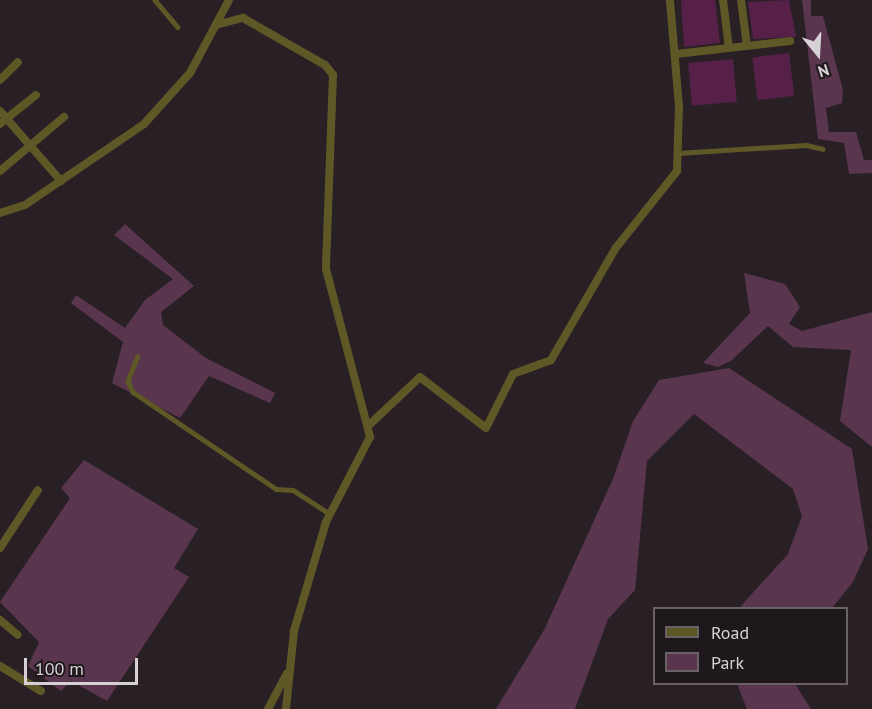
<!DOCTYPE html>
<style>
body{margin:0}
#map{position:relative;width:872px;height:709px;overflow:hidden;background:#282025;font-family:"PT Sans",sans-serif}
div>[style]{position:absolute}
.green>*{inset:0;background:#5a354e}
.building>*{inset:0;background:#572048;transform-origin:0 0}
.lane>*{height:4.5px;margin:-2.25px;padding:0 2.25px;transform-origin:2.25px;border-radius:2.25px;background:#5e5826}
.street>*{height:8px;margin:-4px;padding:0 4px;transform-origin:4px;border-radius:4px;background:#5e5826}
span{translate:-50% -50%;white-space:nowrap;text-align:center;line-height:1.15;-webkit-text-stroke:4.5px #1e171c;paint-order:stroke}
.legend{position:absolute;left:653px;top:607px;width:195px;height:78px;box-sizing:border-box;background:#1e171c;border:2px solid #686166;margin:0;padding:8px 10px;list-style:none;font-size:18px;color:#d6d1d4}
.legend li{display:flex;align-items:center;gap:12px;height:30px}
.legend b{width:30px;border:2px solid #686166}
.north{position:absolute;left:788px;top:24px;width:60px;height:60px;-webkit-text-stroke:4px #1e171c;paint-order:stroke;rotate:162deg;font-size:16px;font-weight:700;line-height:24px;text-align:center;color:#d6d1d4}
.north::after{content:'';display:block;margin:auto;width:21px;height:27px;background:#d6d1d4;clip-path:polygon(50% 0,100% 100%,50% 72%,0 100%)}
.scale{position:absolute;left:24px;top:658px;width:114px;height:27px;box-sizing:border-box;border:3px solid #d6d1d4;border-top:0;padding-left:8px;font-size:18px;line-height:21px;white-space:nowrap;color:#d6d1d4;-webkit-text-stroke:4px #1e171c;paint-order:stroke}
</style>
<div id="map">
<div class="green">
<i style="clip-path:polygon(802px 0,811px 0,811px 16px,823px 16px,843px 90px,842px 103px,826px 108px,829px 132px,856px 132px,864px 160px,872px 160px,872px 173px,849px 174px,844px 143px,818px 139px)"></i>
<i style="clip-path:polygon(125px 224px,194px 286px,161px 312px,163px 325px,206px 358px,275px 393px,270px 403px,209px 376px,180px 418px,112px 383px,123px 342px,71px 303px,76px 295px,125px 328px,145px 300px,173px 279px,114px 235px)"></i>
<i style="clip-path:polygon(744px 273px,785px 284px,800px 307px,789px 324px,802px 331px,872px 312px,872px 447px,840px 421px,851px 350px,793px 347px,768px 326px,731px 361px,718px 367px,703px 363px,750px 313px)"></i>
<i style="clip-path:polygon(729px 368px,852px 449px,868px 549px,853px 582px,832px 608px,739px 608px,788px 554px,802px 516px,793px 489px,694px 414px,647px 461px,635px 590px,608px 619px,575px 709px,496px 709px,544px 630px,613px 479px,633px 421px,659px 380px)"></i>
<i style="clip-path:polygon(84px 460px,198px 529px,174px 568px,189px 577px,107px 701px,71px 681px,61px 691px,28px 666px,39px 642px,0 602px,70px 498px,61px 488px)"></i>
<i style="clip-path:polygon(737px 684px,795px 684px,811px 709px,747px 709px)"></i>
</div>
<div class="building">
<i style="clip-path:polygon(681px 0,715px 0,720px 43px,684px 47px)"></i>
<i style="clip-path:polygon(789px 0,796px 37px,753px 39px,748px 2px)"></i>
<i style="left:789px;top:53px;width:43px;height:37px;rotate:83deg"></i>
<i style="left:733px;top:59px;width:43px;height:45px;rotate:85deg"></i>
</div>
<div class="lane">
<i style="left:155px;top:0;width:35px;rotate:50deg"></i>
<i style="left:678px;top:153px;width:128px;rotate:-3.6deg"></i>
<i style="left:806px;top:145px;width:17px;rotate:13deg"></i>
<i style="left:138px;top:356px;width:27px;rotate:112deg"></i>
<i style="left:128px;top:381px;width:12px;rotate:66deg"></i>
<i style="left:133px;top:392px;width:173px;rotate:34.1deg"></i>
<i style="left:276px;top:489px;width:17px;rotate:3deg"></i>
<i style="left:293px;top:490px;width:44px;rotate:33deg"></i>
</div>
<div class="street">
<i style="left:723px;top:0;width:48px;rotate:82.9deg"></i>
<i style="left:741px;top:0;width:46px;rotate:82.6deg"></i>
<i style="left:216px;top:25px;width:28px;rotate:-15deg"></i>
<i style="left:243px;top:18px;width:95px;rotate:29.8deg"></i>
<i style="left:325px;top:65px;width:13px;rotate:51deg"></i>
<i style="left:333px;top:75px;width:194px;rotate:92.1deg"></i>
<i style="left:326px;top:269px;width:174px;rotate:75.3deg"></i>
<i style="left:370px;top:437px;width:96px;rotate:117.4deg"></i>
<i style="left:326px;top:522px;width:114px;rotate:106.4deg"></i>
<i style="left:294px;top:631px;width:78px;rotate:95.9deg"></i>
<i style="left:676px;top:54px;width:115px;rotate:-6.5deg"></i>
<i style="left:0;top:80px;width:25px;rotate:-45deg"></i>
<i style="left:0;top:111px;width:93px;rotate:48.9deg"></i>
<i style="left:0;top:124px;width:46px;rotate:-38.9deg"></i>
<i style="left:0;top:171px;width:84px;rotate:-40.2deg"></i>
<i style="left:0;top:213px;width:26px;rotate:-18deg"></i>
<i style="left:25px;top:205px;width:144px;rotate:-34.2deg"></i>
<i style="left:144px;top:124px;width:69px;rotate:-48deg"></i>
<i style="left:190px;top:73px;width:83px;rotate:-61.9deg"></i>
<i style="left:368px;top:426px;width:71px;rotate:-43.3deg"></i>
<i style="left:420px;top:377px;width:83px;rotate:37.7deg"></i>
<i style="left:486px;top:428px;width:60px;rotate:-63.4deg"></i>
<i style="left:513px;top:374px;width:40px;rotate:-20.2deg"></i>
<i style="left:551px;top:360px;width:128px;rotate:-60deg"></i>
<i style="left:615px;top:249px;width:100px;rotate:-51.5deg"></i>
<i style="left:677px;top:171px;width:65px;rotate:-88.2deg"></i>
<i style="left:679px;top:106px;width:106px;rotate:-94.9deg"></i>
<i style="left:0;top:548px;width:69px;rotate:-56.8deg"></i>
<i style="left:0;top:620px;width:23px;rotate:40deg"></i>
<i style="left:0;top:666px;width:48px;rotate:31.4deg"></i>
<i style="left:268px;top:709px;width:40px;rotate:-62deg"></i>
</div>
<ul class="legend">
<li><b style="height:8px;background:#5e5826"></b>Road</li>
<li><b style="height:16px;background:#5a354e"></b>Park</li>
</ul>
<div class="north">N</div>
<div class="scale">100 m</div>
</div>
